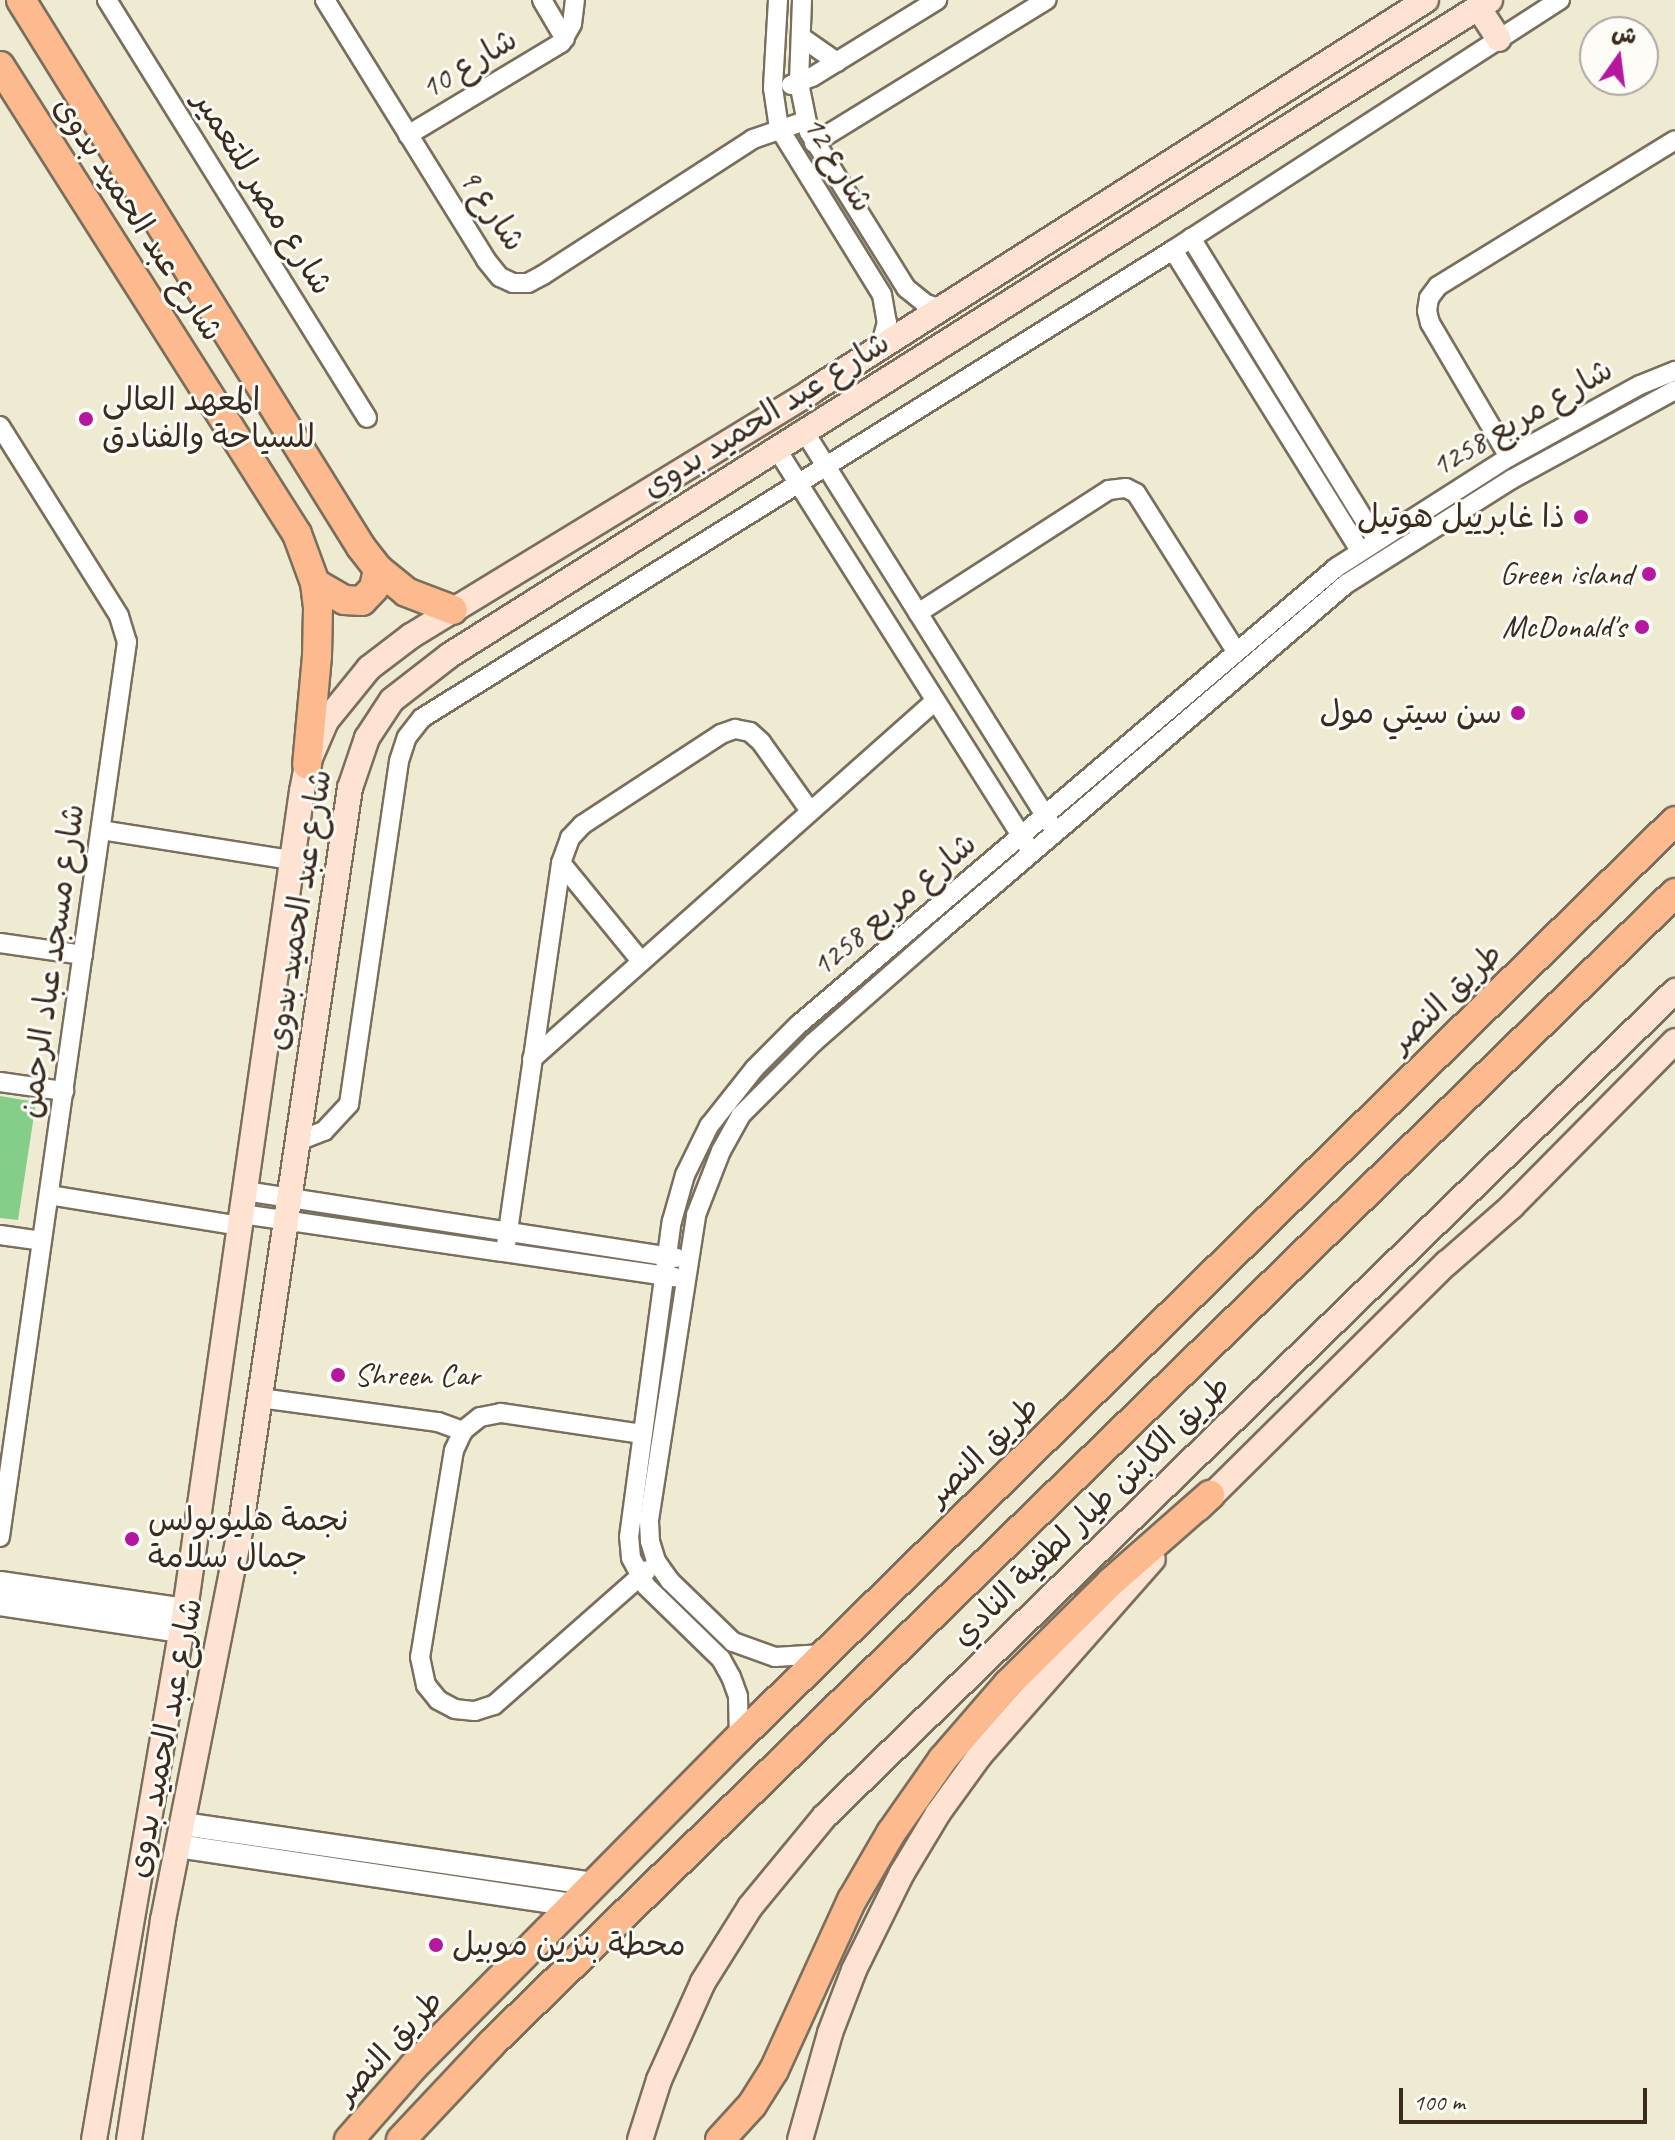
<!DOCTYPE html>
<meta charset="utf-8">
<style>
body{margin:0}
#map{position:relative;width:1675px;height:2140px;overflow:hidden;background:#efebd2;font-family:Caveat,"Playpen Sans Arabic",sans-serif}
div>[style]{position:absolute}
.green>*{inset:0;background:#85ce8a}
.roads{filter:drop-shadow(2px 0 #7a6e5d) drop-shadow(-2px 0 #7a6e5d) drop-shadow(0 2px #7a6e5d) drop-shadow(0 -2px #7a6e5d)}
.minor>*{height:18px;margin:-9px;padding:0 9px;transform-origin:9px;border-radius:9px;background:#fff}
.tertiary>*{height:22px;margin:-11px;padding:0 11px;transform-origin:11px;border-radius:11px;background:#fff}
.secondary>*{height:24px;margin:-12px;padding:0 12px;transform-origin:12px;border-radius:12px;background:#fee3d2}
.primary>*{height:28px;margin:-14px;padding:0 14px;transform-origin:14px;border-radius:14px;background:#fcba8e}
.dots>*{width:22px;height:22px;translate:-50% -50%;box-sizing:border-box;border:4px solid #fdfcf7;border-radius:50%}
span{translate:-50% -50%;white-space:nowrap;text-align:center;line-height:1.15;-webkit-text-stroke:6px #fdfcf7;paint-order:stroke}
.street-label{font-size:32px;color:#3b2a1e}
.poi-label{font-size:32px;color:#3b2a1e}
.left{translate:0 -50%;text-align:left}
.right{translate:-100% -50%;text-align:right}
.north{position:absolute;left:1579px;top:16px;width:80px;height:80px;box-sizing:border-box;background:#fdfcf7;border:2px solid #afa8a0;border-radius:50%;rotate:14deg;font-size:22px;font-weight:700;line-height:32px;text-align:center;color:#3b2a1e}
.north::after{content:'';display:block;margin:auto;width:28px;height:36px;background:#b5179e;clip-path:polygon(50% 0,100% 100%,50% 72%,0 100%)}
.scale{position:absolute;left:1399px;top:2088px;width:248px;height:36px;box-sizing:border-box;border:4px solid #3b2a1e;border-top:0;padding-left:10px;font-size:24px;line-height:28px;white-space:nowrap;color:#3b2a1e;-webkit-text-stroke:6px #fdfcf7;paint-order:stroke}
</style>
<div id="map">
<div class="green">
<i style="clip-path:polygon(0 1096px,36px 1102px,18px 1220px,0 1218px)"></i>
</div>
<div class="roads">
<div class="minor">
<i style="left:107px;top:0;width:492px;rotate:58.1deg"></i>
<i style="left:325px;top:0;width:306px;rotate:58.2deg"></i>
<i style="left:486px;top:260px;width:22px;rotate:51deg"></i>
<i style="left:500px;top:277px;width:14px;rotate:25deg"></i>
<i style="left:513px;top:283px;width:15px"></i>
<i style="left:528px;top:283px;width:17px;rotate:-28deg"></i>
<i style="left:543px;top:275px;width:250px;rotate:-32.9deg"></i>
<i style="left:753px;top:139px;width:55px;rotate:-19.1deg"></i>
<i style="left:542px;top:0;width:45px;rotate:59.5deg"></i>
<i style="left:778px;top:0;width:88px;rotate:93.3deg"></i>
<i style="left:773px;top:88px;width:40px;rotate:81.5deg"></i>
<i style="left:779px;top:128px;width:196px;rotate:58.3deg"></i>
<i style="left:882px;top:295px;width:27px;rotate:80deg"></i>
<i style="left:887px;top:322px;width:27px;rotate:105deg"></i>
<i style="left:802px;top:0;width:83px;rotate:92.1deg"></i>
<i style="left:799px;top:83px;width:50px;rotate:78.5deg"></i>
<i style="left:809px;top:132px;width:184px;rotate:58.1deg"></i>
<i style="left:906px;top:288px;width:26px;rotate:39deg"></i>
<i style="left:926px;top:304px;width:17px;rotate:17deg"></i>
<i style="left:801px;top:37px;width:44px;rotate:34.8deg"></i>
<i style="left:791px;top:85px;width:22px;rotate:-21deg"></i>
<i style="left:812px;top:77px;width:147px;rotate:-31.6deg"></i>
<i style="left:408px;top:135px;width:179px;rotate:-31deg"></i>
<i style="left:561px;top:43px;width:22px;rotate:-60deg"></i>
<i style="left:572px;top:24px;width:24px;rotate:-83deg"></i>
<i style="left:814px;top:143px;width:273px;rotate:-31.6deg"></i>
<i style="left:1191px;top:238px;width:353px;rotate:58.4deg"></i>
<i style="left:1173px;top:250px;width:354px;rotate:58.1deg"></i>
<i style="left:0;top:426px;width:224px;rotate:57.9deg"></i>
<i style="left:119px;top:616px;width:27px;rotate:73deg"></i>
<i style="left:127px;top:642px;width:904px;rotate:98.08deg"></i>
<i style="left:804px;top:431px;width:465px;rotate:57.9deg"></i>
<i style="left:776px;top:448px;width:470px;rotate:57.7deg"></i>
<i style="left:1509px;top:457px;width:156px;rotate:-120.5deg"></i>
<i style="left:1430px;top:323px;width:12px;rotate:-104deg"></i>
<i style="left:1427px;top:311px;width:13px;rotate:-81deg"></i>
<i style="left:1429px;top:298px;width:15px;rotate:-53deg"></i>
<i style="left:1438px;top:286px;width:278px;rotate:-31.6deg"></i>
<i style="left:918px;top:613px;width:227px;rotate:-32.8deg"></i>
<i style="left:1109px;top:490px;width:17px;rotate:-7deg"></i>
<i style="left:1126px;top:488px;width:11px;rotate:27deg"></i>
<i style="left:1136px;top:493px;width:187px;rotate:57.7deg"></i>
<i style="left:101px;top:830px;width:192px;rotate:9deg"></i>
<i style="left:561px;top:863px;width:127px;rotate:50.8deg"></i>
<i style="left:0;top:943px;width:84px;rotate:8.2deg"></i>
<i style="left:532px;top:1059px;width:538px;rotate:-41.61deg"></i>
<i style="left:0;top:1082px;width:65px;rotate:8deg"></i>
<i style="left:298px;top:1141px;width:28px;rotate:-21deg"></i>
<i style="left:324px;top:1131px;width:37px;rotate:-47deg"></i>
<i style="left:349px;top:1104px;width:347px;rotate:-81.7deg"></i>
<i style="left:399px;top:761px;width:25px;rotate:-72deg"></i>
<i style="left:407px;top:737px;width:24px;rotate:-52deg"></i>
<i style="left:422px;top:718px;width:885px;rotate:-31.93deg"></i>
<i style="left:1173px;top:250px;width:461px;rotate:-32.9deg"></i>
<i style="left:245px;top:1191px;width:437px;rotate:8.8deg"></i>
<i style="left:49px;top:1195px;width:193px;rotate:9.2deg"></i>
<i style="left:242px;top:1214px;width:438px;rotate:8.3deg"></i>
<i style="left:0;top:1235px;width:42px;rotate:8.1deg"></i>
<i style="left:505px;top:1252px;width:393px;rotate:-81.8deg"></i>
<i style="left:561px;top:863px;width:27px;rotate:-70deg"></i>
<i style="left:570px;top:838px;width:18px;rotate:-47deg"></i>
<i style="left:582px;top:825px;width:166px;rotate:-33.2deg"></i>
<i style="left:721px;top:734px;width:15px;rotate:-20deg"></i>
<i style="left:735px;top:729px;width:15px;rotate:11deg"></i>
<i style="left:750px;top:732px;width:15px;rotate:42deg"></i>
<i style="left:761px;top:742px;width:85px;rotate:54.6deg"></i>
<i style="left:260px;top:1398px;width:180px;rotate:7.7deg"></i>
<i style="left:438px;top:1422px;width:27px;rotate:20deg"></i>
<i style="left:642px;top:1434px;width:143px;rotate:-171.5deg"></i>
<i style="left:501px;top:1413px;width:21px;rotate:169deg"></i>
<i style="left:480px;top:1417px;width:22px;rotate:141deg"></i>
<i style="left:463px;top:1431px;width:21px;rotate:115deg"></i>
<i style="left:454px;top:1450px;width:210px;rotate:99.3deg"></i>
<i style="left:420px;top:1657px;width:29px;rotate:78deg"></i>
<i style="left:426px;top:1685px;width:19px;rotate:51deg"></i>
<i style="left:438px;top:1700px;width:19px;rotate:28deg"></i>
<i style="left:455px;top:1709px;width:20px;rotate:6deg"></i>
<i style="left:475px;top:1711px;width:20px;rotate:-18deg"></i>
<i style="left:494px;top:1705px;width:204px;rotate:-41.4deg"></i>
<i style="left:823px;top:1654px;width:48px;rotate:176.4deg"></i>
<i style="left:775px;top:1657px;width:45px;rotate:-160.3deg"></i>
<i style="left:733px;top:1642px;width:88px;rotate:-135.9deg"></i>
<i style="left:670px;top:1581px;width:24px;rotate:-125deg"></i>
<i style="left:656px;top:1561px;width:21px;rotate:-107deg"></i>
<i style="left:650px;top:1541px;width:21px;rotate:-93deg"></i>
<i style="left:649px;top:1520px;width:309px;rotate:-81.2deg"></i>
<i style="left:696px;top:1215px;width:69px;rotate:-68.7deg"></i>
<i style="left:721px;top:1151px;width:41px;rotate:-60.9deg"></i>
<i style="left:741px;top:1115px;width:103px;rotate:-45deg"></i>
<i style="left:814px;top:1042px;width:165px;rotate:-41.3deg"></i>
<i style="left:938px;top:933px;width:537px;rotate:-40.54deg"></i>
<i style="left:1346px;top:584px;width:196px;rotate:-32.3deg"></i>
<i style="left:1512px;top:479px;width:186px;rotate:-28.6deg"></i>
<i style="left:739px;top:1738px;width:42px;rotate:-91.4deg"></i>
<i style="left:738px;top:1696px;width:20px;rotate:-110deg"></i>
<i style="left:731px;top:1677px;width:21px;rotate:-119deg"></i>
<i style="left:721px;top:1659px;width:105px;rotate:-135.8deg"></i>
<i style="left:646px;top:1586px;width:32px;rotate:-118deg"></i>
<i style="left:631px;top:1558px;width:21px;rotate:-95deg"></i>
<i style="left:629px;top:1537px;width:319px;rotate:-82.3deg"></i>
<i style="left:672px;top:1221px;width:48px;rotate:-74.2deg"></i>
<i style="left:685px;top:1175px;width:55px;rotate:-63.9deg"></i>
<i style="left:709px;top:1126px;width:74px;rotate:-51.6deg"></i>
<i style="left:755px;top:1068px;width:61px;rotate:-45deg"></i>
<i style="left:798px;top:1025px;width:707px;rotate:-40.36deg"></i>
<i style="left:1337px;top:567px;width:204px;rotate:-32.6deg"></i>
<i style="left:1509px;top:457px;width:149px;rotate:-28.8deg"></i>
<i style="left:1640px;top:385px;width:38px;rotate:-22deg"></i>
</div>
<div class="tertiary">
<i style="left:0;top:1583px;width:187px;rotate:8.3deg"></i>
<i style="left:0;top:1604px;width:183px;rotate:8.5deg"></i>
<i style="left:183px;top:1824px;width:416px;rotate:8.3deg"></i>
<i style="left:178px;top:1846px;width:400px;rotate:8.5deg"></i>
</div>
<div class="secondary">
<i style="left:1478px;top:7px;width:38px;rotate:57deg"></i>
<i style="left:1199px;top:1508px;width:349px;rotate:-44.7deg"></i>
<i style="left:1447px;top:1263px;width:86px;rotate:-41.2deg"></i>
<i style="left:1512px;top:1206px;width:232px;rotate:-45.3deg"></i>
<i style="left:94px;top:2140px;width:538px;rotate:-80.26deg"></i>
<i style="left:185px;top:1610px;width:827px;rotate:-81.87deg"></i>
<i style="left:302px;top:791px;width:26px;rotate:-79deg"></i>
<i style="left:307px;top:765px;width:48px;rotate:-66.6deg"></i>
<i style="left:326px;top:721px;width:68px;rotate:-50.9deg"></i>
<i style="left:369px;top:668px;width:53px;rotate:-37.3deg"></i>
<i style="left:411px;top:636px;width:468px;rotate:-31.4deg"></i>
<i style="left:810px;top:392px;width:730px;rotate:-32.47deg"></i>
<i style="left:129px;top:2140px;width:223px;rotate:-81.2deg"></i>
<i style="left:163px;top:1920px;width:403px;rotate:-78.8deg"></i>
<i style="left:241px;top:1525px;width:745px;rotate:-81.59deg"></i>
<i style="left:350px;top:788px;width:53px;rotate:-71.2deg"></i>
<i style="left:367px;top:738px;width:45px;rotate:-56.7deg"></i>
<i style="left:392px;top:700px;width:73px;rotate:-37.8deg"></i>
<i style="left:450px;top:655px;width:1229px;rotate:-32.2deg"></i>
<i style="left:640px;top:2140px;width:63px;rotate:-72.4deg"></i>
<i style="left:659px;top:2080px;width:107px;rotate:-65.8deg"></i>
<i style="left:703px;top:1982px;width:89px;rotate:-57.9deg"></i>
<i style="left:750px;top:1907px;width:118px;rotate:-50.5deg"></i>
<i style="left:825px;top:1816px;width:1185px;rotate:-44.14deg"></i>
<i style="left:800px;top:2140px;width:111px;rotate:-74.3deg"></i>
<i style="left:830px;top:2033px;width:67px;rotate:-69.1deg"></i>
<i style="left:854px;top:1970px;width:108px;rotate:-63.7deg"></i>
<i style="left:902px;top:1873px;width:70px;rotate:-59deg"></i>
<i style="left:938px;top:1813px;width:72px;rotate:-54.1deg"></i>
<i style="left:980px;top:1755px;width:261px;rotate:-48.6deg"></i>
</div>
<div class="primary">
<i style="left:21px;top:0;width:644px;rotate:58.14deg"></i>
<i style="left:361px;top:547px;width:28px;rotate:52deg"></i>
<i style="left:378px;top:569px;width:36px;rotate:39deg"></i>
<i style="left:406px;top:592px;width:50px;rotate:21deg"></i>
<i style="left:0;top:66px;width:554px;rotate:57.6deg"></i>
<i style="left:297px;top:534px;width:52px;rotate:69.8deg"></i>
<i style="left:315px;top:583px;width:26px;rotate:83deg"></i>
<i style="left:318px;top:609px;width:47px;rotate:91.2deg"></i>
<i style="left:317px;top:656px;width:109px;rotate:95.2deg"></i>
<i style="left:315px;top:583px;width:34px;rotate:30deg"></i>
<i style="left:344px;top:600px;width:18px;rotate:3deg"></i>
<i style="left:362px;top:601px;width:18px;rotate:-47deg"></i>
<i style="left:374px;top:588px;width:19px;rotate:-78deg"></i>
<i style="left:349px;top:2140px;width:98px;rotate:-48.7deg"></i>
<i style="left:414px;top:2066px;width:462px;rotate:-45.3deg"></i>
<i style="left:739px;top:1738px;width:1310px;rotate:-44.41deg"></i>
<i style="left:401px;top:2140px;width:132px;rotate:-46.8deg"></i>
<i style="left:491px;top:2044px;width:1651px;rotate:-44.19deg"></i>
<i style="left:720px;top:2140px;width:47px;rotate:-47.6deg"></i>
<i style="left:752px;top:2105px;width:41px;rotate:-57.8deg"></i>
<i style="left:774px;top:2070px;width:187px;rotate:-65.4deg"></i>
<i style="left:852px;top:1900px;width:78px;rotate:-59.8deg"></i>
<i style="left:891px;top:1833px;width:90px;rotate:-54.9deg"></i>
<i style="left:943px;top:1759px;width:99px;rotate:-49.1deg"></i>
<i style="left:1008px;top:1684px;width:145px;rotate:-44.7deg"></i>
<i style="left:1111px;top:1582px;width:132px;rotate:-41.3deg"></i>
</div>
</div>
<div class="dots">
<i style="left:86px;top:419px;background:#b5179e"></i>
<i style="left:1581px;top:517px;background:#b5179e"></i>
<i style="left:1649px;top:574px;background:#b5179e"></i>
<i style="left:1642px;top:627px;background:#b5179e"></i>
<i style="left:1518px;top:713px;background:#b5179e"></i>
<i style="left:338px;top:1375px;background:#b5179e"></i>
<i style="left:132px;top:1539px;background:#b5179e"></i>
<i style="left:436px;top:1945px;background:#b5179e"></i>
</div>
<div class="street-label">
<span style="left:469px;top:64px;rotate:-31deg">شارع 10</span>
<span style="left:838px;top:164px;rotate:59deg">شارع 12</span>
<span style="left:263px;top:193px;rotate:58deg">شارع مصر للتعمير</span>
<span style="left:492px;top:210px;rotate:56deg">شارع 9</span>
<span style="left:138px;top:219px;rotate:57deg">شارع عبد الحميد بدوى</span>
<span style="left:766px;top:415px;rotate:-32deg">شارع عبد الحميد بدوى</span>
<span style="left:1522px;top:418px;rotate:-30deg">شارع مربع 1258</span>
<span style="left:894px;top:905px;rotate:-40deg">شارع مربع 1258</span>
<span style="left:299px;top:910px;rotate:-81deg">شارع عبد الحميد بدوى</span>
<span style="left:52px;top:961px;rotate:-82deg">شارع مسجد عباد الرحمن</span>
<span style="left:1446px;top:998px;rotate:-44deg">طريق النصر</span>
<span style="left:983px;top:1451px;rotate:-44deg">طريق النصر</span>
<span style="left:1091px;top:1511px;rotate:-44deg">طريق الكابتن طيار لطفية النادي</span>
<span style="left:165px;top:1738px;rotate:-79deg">شارع عبد الحميد بدوى</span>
<span style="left:389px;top:2047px;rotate:-47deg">طريق النصر</span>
</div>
<div class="poi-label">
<span class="left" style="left:102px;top:419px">المعهد العالى<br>للسياحة والفنادق</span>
<span class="right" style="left:1565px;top:517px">ذا غابرييل هوتيل</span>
<span class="right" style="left:1633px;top:574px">Green island</span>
<span class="right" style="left:1626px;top:627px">McDonald's</span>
<span class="right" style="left:1502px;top:713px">سن سيتي مول</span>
<span class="left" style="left:354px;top:1375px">Shreen Car</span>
<span class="left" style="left:148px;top:1539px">نجمة هليوبولس<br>جمال سلامة</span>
<span class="left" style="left:452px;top:1945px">محطة بنزين موبيل</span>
</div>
<div class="north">ش</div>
<div class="scale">100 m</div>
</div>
